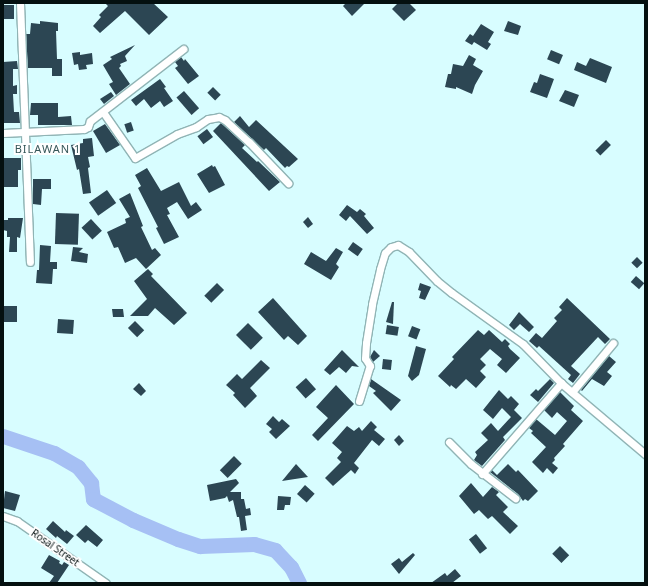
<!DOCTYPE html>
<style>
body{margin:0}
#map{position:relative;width:648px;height:586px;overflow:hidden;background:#d8fdff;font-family:"Noto Sans",sans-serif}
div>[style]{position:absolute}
.river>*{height:15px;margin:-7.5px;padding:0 7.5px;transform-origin:7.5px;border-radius:7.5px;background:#a6c0f4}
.building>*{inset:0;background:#2c4653;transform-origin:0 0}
.roads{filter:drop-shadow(1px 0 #90b4b5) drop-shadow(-1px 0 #90b4b5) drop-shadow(0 1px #90b4b5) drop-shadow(0 -1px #90b4b5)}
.minor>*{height:7px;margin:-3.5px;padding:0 3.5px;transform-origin:3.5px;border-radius:3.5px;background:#fff}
span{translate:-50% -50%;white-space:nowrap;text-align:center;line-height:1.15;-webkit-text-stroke:4px #fff;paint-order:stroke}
.street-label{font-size:10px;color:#041010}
.neighbourhood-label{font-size:11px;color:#365759;letter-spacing:1px}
.frame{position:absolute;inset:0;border:4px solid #041010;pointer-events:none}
</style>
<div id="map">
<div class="river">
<i style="left:3px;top:436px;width:54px;rotate:18.4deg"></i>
<i style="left:54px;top:453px;width:28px;rotate:30deg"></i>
<i style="left:78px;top:467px;width:21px;rotate:51deg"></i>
<i style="left:91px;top:483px;width:16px;rotate:83deg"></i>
<i style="left:93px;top:499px;width:45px;rotate:27.7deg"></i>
<i style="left:133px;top:520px;width:49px;rotate:22.9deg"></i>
<i style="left:178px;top:539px;width:23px;rotate:18deg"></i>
<i style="left:200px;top:546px;width:54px;rotate:-2.1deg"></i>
<i style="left:254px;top:544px;width:22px;rotate:16deg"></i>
<i style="left:275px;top:550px;width:23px;rotate:47deg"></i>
<i style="left:291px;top:567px;width:18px;rotate:63deg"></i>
</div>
<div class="building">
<i style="clip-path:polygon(105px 3px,153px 3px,168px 17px,149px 35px,125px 11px,100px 33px,93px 26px,101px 17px,99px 15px,108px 6px)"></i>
<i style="clip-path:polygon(346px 3px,365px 3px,352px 16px,343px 6px)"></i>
<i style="clip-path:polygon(398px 3px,409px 3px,416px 10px,404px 21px,392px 9px)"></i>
<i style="left:3px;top:5px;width:11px;height:14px"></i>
<i style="clip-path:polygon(40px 21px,58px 23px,58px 31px,56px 31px,57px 59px,62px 59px,62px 76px,52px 76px,52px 68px,28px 68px,26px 34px,30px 34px,31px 23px,40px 24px)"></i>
<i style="clip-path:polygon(508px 21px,521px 26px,518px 35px,504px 31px)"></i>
<i style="clip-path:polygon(481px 24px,494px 32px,488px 42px,491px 44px,487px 50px,474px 42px,472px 45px,465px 41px,470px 34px,473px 36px)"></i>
<i style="clip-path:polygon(135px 45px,125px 56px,127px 61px,120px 64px,121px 66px,119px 68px,130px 84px,116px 95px,109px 84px,113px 82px,103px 65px,112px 59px,110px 57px)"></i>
<i style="left:551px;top:50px;width:13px;height:10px;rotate:23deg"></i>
<i style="clip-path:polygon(80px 52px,80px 55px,92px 53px,93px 64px,86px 65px,87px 69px,79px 70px,78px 64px,74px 65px,72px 53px)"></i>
<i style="clip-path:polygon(469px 55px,476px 59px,473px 65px,483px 71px,475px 85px,472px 94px,456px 87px,456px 89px,445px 87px,448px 74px,451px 74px,453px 64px,463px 66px)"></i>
<i style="clip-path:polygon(181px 57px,184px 61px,185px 59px,199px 76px,188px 84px,175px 68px,178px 66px,175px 62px)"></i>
<i style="clip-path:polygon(590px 58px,612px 67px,606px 83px,574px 70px,577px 62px,586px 66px)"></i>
<i style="clip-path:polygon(17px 61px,18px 69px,13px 69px,13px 86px,17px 85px,17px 94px,13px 94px,14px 112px,19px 112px,20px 123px,3px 123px,3px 62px)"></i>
<i style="clip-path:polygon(540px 74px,554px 79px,547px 98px,530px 92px,534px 82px,537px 83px)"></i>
<i style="clip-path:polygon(160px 79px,166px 87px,164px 88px,173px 101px,164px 107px,160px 101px,151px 108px,144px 99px,136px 106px,131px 100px)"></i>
<i style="left:213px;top:87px;width:11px;height:8px;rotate:45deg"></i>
<i style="clip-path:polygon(565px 90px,579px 95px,574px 107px,559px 101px)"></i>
<i style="left:184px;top:91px;width:23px;height:10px;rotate:49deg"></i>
<i style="clip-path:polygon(111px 92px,114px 96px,104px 104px,100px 99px)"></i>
<i style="clip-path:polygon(31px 103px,58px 103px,58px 117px,71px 116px,72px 125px,38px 125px,38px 115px,30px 115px)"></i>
<i style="clip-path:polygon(240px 116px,249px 127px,256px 120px,298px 159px,289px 167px,287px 166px,285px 168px,266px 148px,264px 150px,234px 122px)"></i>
<i style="left:131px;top:122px;width:9px;height:7px;rotate:72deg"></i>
<i style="clip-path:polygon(221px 123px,245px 145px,242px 148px,257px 162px,258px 161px,280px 182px,269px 191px,213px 131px)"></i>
<i style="clip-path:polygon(105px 124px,120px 145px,106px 153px,93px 131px)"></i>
<i style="left:207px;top:129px;width:10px;height:12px;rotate:53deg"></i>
<i style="clip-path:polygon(92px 138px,94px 156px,88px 157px,90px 167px,88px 168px,91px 193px,83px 194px,79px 169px,77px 170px,71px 145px,83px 143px,83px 139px)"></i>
<i style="left:606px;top:140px;width:7px;height:15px;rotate:45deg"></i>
<i style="clip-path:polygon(3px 158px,21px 158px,21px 170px,18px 170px,18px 187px,3px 187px)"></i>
<i style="clip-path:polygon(212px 165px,213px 167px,215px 166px,225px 185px,209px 193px,197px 174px)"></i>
<i style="clip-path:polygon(147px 168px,161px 191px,179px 182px,191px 206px,196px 202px,202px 210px,188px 219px,177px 202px,167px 208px,170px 214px,167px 215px,179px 237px,164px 244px,156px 228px,158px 227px,138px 188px,141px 186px,135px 175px)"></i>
<i style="clip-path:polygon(33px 179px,51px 179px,51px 189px,42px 189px,41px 205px,33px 204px)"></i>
<i style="left:107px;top:190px;width:16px;height:22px;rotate:55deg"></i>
<i style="clip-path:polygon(130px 193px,143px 226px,141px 227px,152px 250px,155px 248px,161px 255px,146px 269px,136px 258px,125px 263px,118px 247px,114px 248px,107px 232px,126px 223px,125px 219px,130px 217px,119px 199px)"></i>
<i style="clip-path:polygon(347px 205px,357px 212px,360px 209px,366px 214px,364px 216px,374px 228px,367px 234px,350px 216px,346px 221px,339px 215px)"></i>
<i style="left:56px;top:213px;width:23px;height:31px;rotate:2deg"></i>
<i style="clip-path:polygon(308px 217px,313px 224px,308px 228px,303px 222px)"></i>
<i style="clip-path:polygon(8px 218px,23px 218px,20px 238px,17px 237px,17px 252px,9px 252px,10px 237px,7px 237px,7px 231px,3px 230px,3px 220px,8px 220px)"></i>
<i style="left:91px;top:219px;width:16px;height:13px;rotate:47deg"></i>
<i style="left:353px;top:242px;width:12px;height:9px;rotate:35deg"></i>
<i style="clip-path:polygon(40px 245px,51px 246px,50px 262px,57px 262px,57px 269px,53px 269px,52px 284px,36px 283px,37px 270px,39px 270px)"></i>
<i style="clip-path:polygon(73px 247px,83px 248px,79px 252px,88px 254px,87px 263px,71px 261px)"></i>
<i style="clip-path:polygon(336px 248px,343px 252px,336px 264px,339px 267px,331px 280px,304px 264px,311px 252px,326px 261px)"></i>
<i style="left:637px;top:257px;width:8px;height:8px;rotate:45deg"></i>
<i style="clip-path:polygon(148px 269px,153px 274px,151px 276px,187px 313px,174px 325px,155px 308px,148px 316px,130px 316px,147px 299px,134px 281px)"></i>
<i style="left:636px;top:276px;width:11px;height:8px;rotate:41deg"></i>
<i style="left:217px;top:283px;width:10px;height:18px;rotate:45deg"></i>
<i style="clip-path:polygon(420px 283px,431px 287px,425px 300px,419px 298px,421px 291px,418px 290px)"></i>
<i style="clip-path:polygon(273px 298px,307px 336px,298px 345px,288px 336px,284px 340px,258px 312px)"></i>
<i style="clip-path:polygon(567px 298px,610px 339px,605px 344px,598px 337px,571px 366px,580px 374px,573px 383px,568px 379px,571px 375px,539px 346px,537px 348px,529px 341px,536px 333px,542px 338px,557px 321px,554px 318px,562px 310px,559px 307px)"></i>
<i style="clip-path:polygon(392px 302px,394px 302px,393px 324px,386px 322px)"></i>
<i style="left:3px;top:306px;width:14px;height:16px"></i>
<i style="clip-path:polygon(112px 309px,123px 309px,124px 317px,113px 317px)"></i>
<i style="clip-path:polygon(519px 312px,534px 327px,529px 332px,520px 324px,514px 330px,509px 325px)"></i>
<i style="left:58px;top:319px;width:16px;height:14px;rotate:4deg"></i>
<i style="left:135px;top:321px;width:13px;height:10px;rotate:45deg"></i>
<i style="left:248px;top:323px;width:21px;height:17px;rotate:45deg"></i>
<i style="left:387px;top:325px;width:12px;height:9px;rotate:9deg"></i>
<i style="left:412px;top:326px;width:9px;height:11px;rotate:21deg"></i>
<i style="clip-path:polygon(478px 330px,484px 335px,489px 330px,502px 342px,505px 339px,510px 344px,508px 346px,510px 349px,520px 358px,506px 373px,497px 365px,502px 359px,490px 349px,480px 359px,486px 365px,480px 371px,486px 377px,476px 388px,466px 379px,456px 389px,451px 385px,450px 387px,438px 376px,454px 359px,452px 357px)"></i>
<i style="clip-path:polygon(416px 346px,426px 349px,419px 375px,412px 381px,408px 376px)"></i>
<i style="clip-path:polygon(342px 350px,359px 367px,352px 366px,346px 373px,339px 367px,330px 375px,324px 370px)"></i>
<i style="clip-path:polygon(374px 350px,380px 356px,373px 362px,370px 357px)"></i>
<i style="clip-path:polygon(609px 356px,616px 362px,607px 372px,612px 376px,604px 386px,592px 379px,582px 391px,581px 390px)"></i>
<i style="left:383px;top:359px;width:9px;height:10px;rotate:6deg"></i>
<i style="clip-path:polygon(261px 360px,270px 368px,250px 388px,257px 396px,245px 408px,233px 395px,235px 393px,226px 385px,237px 374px,242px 379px)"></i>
<i style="left:306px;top:378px;width:15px;height:14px;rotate:48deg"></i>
<i style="clip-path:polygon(371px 379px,401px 400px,391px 411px,373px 393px,376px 391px,369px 386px)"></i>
<i style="clip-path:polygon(550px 379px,554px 383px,538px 402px,530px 395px,536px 389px,538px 391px)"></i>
<i style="clip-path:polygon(139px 383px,146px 391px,141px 396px,133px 389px)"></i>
<i style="clip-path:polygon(336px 385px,354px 404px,318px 441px,312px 435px,328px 418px,316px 407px)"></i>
<i style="clip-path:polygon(499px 390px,508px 399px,511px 396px,519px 404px,514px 410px,522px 418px,503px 437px,505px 440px,482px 466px,474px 460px,477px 455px,475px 452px,488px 440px,481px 433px,491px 423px,498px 431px,511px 417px,502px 408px,493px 419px,483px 410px)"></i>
<i style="clip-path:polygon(560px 392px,574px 406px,571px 410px,583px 421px,563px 444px,565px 446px,554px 458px,555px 460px,552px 463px,558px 468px,553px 474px,547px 468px,543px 473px,532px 462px,546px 447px,531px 433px,533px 431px,529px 428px,536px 419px,555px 435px,567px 421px,557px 412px,552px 418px,544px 410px)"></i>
<i style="clip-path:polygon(273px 416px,279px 422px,282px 419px,290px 426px,276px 439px,269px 432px,272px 429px,266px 424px)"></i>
<i style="clip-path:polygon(371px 421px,377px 427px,374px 430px,385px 439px,379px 446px,372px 440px,354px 463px,359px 468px,355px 474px,351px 470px,333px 486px,325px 478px,341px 462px,337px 458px,342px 452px,332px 443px,347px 426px,354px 431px,359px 427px,362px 431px)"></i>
<i style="clip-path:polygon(399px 435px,404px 441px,399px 446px,394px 440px)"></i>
<i style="left:234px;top:456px;width:11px;height:20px;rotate:45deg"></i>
<i style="clip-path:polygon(296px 464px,308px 477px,282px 481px)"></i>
<i style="clip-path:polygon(508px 464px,516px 472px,518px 470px,538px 491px,528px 501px,525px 499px,523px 501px,518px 494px,490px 472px,492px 470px,497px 475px)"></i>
<i style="clip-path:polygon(236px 479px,239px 483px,230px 492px,241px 492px,241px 499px,244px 499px,246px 509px,250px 508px,251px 515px,245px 516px,247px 530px,241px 531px,239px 517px,237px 517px,233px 500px,229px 502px,227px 496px,225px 498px,210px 501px,207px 485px)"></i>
<i style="clip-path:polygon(471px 483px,483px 497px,492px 487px,499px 492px,496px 495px,508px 507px,503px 512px,518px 526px,510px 534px,492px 516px,488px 519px,479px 510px,474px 514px,459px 496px)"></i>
<i style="left:305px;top:485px;width:13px;height:12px;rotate:42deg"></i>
<i style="clip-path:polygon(5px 491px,20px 495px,15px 511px,3px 508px)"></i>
<i style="clip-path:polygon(278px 496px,291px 497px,290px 505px,285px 505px,284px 510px,277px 510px)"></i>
<i style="clip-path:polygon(53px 521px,65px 532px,66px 530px,74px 536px,67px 544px,57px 536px,56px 538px,46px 529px)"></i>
<i style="clip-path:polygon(86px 525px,103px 540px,97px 547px,88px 540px,85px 543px,76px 535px)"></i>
<i style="left:476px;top:534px;width:18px;height:9px;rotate:52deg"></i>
<i style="left:560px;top:546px;width:13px;height:11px;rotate:45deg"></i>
<i style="clip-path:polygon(413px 553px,415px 555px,399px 574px,391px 564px,399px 558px,402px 562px)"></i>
<i style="clip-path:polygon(49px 555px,60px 561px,59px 563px,62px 565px,64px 562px,69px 565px,57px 583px,49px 583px,54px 576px,41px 568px)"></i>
<i style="clip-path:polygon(455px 569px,461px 576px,452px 583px,431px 583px,445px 573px,447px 576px)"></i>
</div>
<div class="roads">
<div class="minor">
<i style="left:20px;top:3px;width:259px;rotate:87.8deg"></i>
<i style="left:103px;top:112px;width:56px;rotate:55.2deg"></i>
<i style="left:135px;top:158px;width:48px;rotate:-29.7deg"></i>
<i style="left:177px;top:134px;width:20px;rotate:-20deg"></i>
<i style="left:196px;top:127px;width:14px;rotate:-34deg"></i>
<i style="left:208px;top:119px;width:11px;rotate:-10deg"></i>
<i style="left:219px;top:117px;width:7px;rotate:27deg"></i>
<i style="left:225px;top:120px;width:33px;rotate:43deg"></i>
<i style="left:249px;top:142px;width:57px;rotate:46.4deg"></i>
<i style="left:3px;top:133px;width:81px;rotate:-2.8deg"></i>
<i style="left:84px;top:129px;width:4px;rotate:-27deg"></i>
<i style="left:88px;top:127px;width:6px;rotate:-72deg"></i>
<i style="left:90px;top:121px;width:118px;rotate:-37.7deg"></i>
<i style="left:572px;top:392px;width:64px;rotate:-50.1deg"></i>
<i style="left:359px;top:401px;width:37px;rotate:-73deg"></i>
<i style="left:370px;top:366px;width:9px;rotate:-122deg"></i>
<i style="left:365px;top:358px;width:15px;rotate:-86deg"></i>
<i style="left:366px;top:343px;width:39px;rotate:-81deg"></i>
<i style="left:372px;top:304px;width:36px;rotate:-77deg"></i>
<i style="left:380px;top:269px;width:17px;rotate:-73deg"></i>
<i style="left:385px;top:253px;width:8px;rotate:-45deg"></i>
<i style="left:391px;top:247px;width:7px;rotate:-16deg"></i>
<i style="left:398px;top:245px;width:13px;rotate:32deg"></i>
<i style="left:409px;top:252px;width:40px;rotate:46deg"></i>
<i style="left:437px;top:281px;width:19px;rotate:39deg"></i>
<i style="left:452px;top:293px;width:87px;rotate:35.7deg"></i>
<i style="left:523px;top:344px;width:54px;rotate:45.7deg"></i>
<i style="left:561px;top:383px;width:110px;rotate:40.2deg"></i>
<i style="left:449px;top:442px;width:31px;rotate:45deg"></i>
<i style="left:471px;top:464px;width:56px;rotate:37.7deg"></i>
<i style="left:482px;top:474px;width:121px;rotate:-49deg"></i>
<i style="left:3px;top:516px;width:15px;rotate:20deg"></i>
<i style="left:17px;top:521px;width:108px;rotate:34.9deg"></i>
</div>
</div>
<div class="street-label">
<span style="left:55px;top:548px;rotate:35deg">Rosal Street</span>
</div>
<div class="neighbourhood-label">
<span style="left:48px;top:149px">BILAWAN 1</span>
</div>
<div class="frame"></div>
</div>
